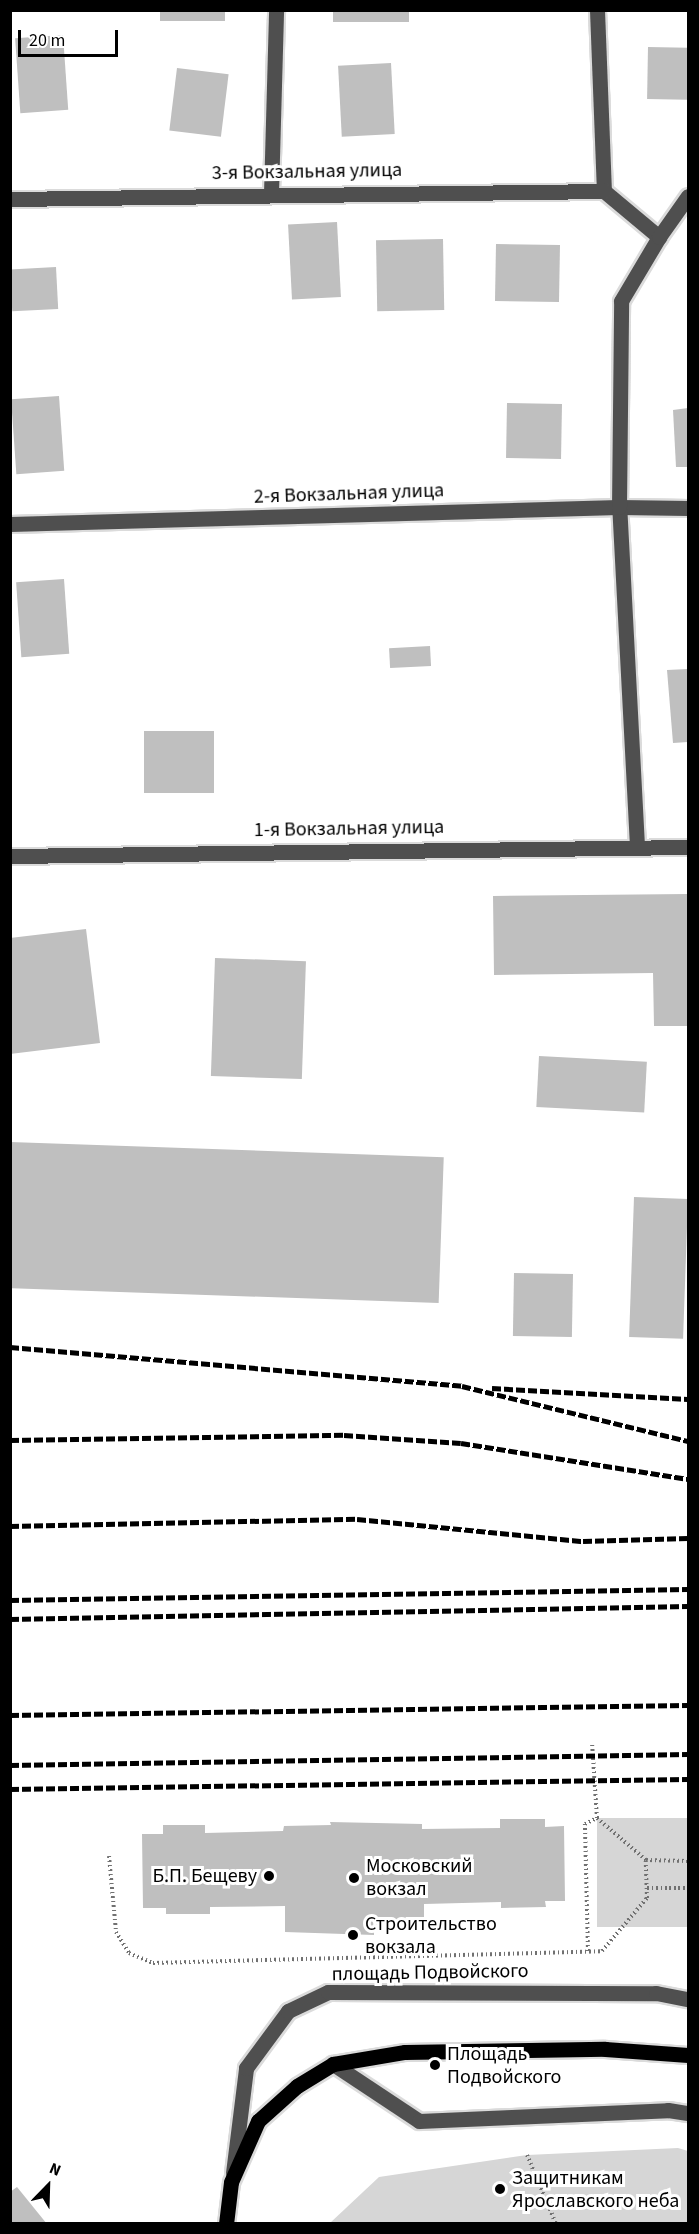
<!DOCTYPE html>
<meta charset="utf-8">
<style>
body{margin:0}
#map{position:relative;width:699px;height:2234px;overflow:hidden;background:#fff;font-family:"Source Sans 3",sans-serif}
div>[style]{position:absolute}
.green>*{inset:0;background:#d6d6d6;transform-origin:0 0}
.building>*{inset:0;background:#bfbfbf;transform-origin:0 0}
.path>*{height:4px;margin-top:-2px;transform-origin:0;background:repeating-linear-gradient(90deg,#717171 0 1.5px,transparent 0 4.5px)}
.roads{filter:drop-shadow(2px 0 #dbdbdb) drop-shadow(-2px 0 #dbdbdb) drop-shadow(0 2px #dbdbdb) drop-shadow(0 -2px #dbdbdb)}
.minor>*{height:15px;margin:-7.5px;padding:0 7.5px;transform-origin:7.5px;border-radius:7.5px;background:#4f4f4f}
.major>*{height:15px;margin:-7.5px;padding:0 7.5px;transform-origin:7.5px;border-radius:7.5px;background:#000}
.rail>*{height:4.5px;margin-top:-2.25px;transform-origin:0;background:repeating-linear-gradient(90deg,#000 0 9px,transparent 0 12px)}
.dots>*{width:16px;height:16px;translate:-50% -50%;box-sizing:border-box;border:3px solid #fff;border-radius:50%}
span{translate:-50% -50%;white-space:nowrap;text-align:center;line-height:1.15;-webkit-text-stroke:6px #fff;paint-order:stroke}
.street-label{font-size:20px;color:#000}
.poi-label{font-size:20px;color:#000}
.left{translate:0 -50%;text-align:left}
.right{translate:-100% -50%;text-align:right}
.frame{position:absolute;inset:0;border:12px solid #000;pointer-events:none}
.north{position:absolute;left:18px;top:2156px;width:60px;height:60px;-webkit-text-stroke:4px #fff;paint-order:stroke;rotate:23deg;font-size:16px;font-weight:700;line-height:24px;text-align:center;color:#000}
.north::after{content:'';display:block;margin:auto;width:21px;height:27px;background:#000;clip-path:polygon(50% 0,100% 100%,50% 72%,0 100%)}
.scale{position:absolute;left:18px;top:30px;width:100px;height:27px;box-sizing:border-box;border:3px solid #000;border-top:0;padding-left:8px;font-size:18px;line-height:21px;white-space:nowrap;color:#000;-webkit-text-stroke:4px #fff;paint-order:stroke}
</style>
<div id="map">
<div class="green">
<i style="left:597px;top:1818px;width:91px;height:109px"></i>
<i style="clip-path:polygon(678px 2148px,688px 2151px,688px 2223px,330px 2223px,379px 2177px,527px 2155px)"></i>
</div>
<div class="building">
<i style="left:160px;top:10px;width:65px;height:11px"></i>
<i style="left:333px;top:10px;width:76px;height:12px"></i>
<i style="left:63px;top:35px;width:75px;height:48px;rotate:86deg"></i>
<i style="left:648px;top:47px;width:40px;height:52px;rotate:1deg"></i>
<i style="left:391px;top:63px;width:71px;height:53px;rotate:87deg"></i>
<i style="left:177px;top:68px;width:52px;height:63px;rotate:7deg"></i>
<i style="left:337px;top:222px;width:75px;height:49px;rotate:87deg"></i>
<i style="left:443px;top:239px;width:71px;height:67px;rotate:89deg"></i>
<i style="left:496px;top:244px;width:64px;height:57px;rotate:1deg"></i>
<i style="left:56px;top:267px;width:42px;height:46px;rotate:87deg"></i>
<i style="left:59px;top:396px;width:75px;height:48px;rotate:86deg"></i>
<i style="left:507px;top:403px;width:55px;height:55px;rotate:1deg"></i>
<i style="clip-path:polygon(688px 408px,688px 467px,676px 467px,673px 410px)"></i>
<i style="left:64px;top:579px;width:75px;height:48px;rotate:86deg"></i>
<i style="left:430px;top:646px;width:20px;height:41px;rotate:87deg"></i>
<i style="clip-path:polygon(688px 669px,688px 742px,673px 743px,667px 670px)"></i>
<i style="left:144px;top:731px;width:70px;height:62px"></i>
<i style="clip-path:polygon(688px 894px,688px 1026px,654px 1026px,653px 973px,494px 975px,493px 896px)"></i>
<i style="clip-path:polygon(86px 929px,100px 1043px,10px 1054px,10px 938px)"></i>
<i style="left:215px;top:958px;width:91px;height:118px;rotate:2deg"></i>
<i style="left:539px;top:1056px;width:108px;height:51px;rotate:3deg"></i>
<i style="left:10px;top:1142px;width:434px;height:146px;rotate:2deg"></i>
<i style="left:634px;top:1197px;width:54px;height:140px;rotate:2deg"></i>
<i style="left:514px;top:1273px;width:59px;height:63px;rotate:1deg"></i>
<i style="clip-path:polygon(500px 1819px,545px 1819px,545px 1827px,564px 1826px,565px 1901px,545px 1901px,546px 1907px,501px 1908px,501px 1902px,424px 1904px,424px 1929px,374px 1930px,374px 1935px,285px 1932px,285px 1906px,210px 1907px,210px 1914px,166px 1914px,166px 1908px,143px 1908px,142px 1834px,163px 1834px,163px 1825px,205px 1825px,205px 1833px,283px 1831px,284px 1826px,331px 1825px,330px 1822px,422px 1824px,422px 1829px,500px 1828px)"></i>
<i style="clip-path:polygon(17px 2187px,47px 2224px,10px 2224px,10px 2192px)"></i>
</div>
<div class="path">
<i style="left:109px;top:1856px;width:76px;rotate:84.7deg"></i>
<i style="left:116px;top:1932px;width:25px;rotate:58deg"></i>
<i style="left:129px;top:1953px;width:26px;rotate:23deg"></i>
<i style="left:153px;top:1963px;width:449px;rotate:-1.5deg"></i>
<i style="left:602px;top:1951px;width:70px;rotate:-49.7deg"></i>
<i style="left:647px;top:1898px;width:38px;rotate:-92deg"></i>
<i style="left:646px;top:1860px;width:65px;rotate:-139.4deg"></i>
<i style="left:597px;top:1818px;width:75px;rotate:-93.8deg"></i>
<i style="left:646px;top:1860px;width:42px;rotate:1.4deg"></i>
<i style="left:647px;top:1888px;width:41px"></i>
<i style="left:588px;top:1951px;width:127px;rotate:-91.4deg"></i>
<i style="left:585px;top:1824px;width:13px;rotate:-27deg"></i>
<i style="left:527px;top:2155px;width:75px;rotate:67.2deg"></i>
</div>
<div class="roads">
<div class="minor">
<i style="left:597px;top:10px;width:181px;rotate:87.8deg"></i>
<i style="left:604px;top:191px;width:72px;rotate:39.9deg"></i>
<i style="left:271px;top:193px;width:183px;rotate:-88.4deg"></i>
<i style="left:10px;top:199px;width:594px;rotate:-0.77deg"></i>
<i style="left:10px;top:524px;width:609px;rotate:-1.6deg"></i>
<i style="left:619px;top:507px;width:69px;rotate:0.8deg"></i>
<i style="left:637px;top:846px;width:339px;rotate:-93deg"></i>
<i style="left:619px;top:507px;width:206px;rotate:-89.4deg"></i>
<i style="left:621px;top:301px;width:74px;rotate:-59.3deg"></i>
<i style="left:659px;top:237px;width:50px;rotate:-54.7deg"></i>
<i style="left:10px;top:856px;width:678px;rotate:-0.76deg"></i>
<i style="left:333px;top:2064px;width:103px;rotate:33.5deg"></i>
<i style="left:419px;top:2121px;width:249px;rotate:-2.5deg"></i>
<i style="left:668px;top:2110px;width:20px;rotate:9deg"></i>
<i style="left:233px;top:2173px;width:106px;rotate:-82.9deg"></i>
<i style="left:246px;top:2068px;width:71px;rotate:-53.6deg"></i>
<i style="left:288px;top:2011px;width:44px;rotate:-25.4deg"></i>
<i style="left:328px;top:1992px;width:328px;rotate:0.2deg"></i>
<i style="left:656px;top:1993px;width:33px;rotate:11deg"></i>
</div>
<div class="major">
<i style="left:226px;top:2224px;width:42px;rotate:-83.2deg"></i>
<i style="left:231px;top:2182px;width:67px;rotate:-66.1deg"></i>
<i style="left:258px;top:2121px;width:52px;rotate:-41.9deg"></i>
<i style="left:297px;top:2086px;width:42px;rotate:-31.4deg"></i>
<i style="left:333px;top:2064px;width:73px;rotate:-9.5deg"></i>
<i style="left:405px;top:2052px;width:200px;rotate:-0.9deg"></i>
<i style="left:605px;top:2049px;width:83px;rotate:4.1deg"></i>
</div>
</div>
<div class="rail">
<i style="left:10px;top:1347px;width:454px;rotate:4.9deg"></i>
<i style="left:462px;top:1386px;width:233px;rotate:13.7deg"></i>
<i style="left:492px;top:1388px;width:196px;rotate:3.2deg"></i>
<i style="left:10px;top:1440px;width:334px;rotate:-0.9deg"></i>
<i style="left:344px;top:1435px;width:117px;rotate:3.9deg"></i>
<i style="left:461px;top:1443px;width:230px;rotate:9deg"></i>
<i style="left:10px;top:1526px;width:347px;rotate:-1.2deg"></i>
<i style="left:357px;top:1519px;width:227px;rotate:5.6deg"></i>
<i style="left:583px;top:1541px;width:105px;rotate:-1.6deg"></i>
<i style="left:10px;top:1600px;width:678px;rotate:-0.93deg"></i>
<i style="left:10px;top:1619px;width:678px;rotate:-1.1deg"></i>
<i style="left:10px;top:1715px;width:678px;rotate:-0.85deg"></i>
<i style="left:10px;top:1765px;width:678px;rotate:-0.93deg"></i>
<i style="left:10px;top:1789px;width:678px;rotate:-0.85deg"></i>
</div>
<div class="dots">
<i style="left:269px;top:1876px;background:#000"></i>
<i style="left:354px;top:1878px;background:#000"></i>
<i style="left:353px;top:1935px;background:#000"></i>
<i style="left:435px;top:2065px;background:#000"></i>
<i style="left:500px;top:2189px;background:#000"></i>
</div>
<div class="street-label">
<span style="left:307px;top:172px;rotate:-1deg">3-я Вокзальная улица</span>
<span style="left:349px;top:494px;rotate:-2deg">2-я Вокзальная улица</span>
<span style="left:349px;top:829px;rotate:-1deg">1-я Вокзальная улица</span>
<span style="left:430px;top:1973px;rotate:-1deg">площадь Подвойского</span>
</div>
<div class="poi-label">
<span class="left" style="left:366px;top:1878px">Московский<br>вокзал</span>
<span class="right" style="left:257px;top:1876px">Б.П. Бещеву</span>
<span class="left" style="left:365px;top:1936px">Строительство<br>вокзала</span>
<span class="left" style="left:447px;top:2066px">Площадь<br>Подвойского</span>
<span class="left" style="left:512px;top:2190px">Защитникам<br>Ярославского неба</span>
</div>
<div class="frame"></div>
<div class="north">N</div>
<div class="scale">20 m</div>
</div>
